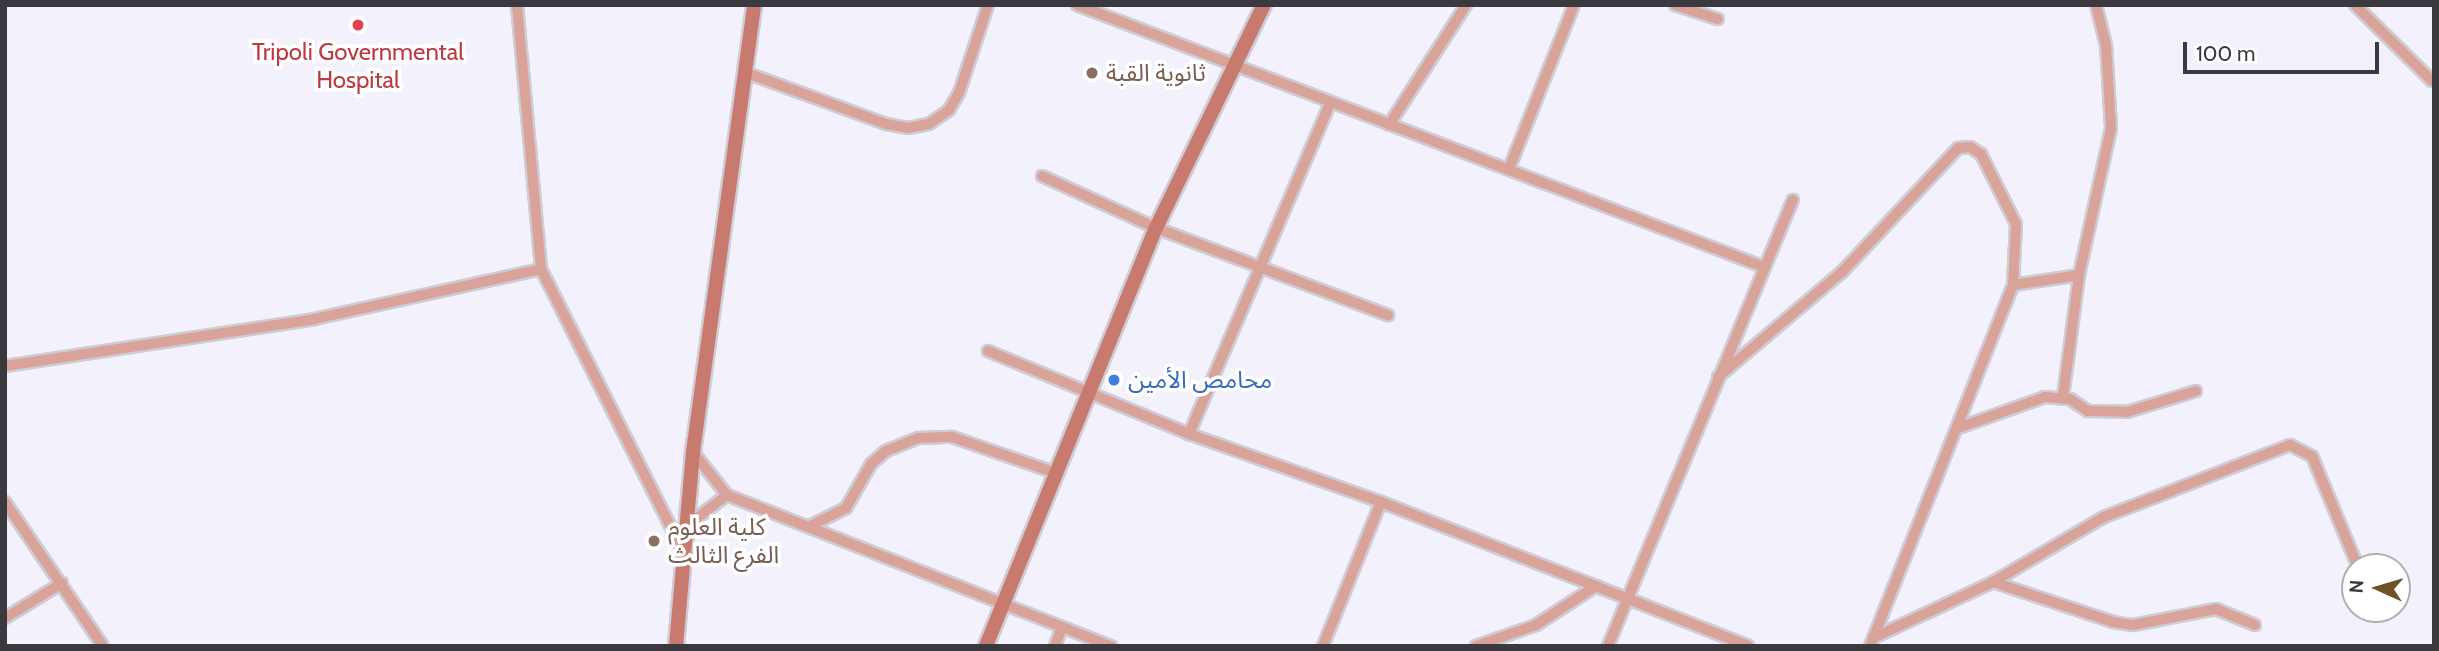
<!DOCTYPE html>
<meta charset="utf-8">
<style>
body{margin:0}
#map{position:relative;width:2439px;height:651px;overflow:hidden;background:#f3f2fc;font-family:Cabin,"Noto Sans Arabic",sans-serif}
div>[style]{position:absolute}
.roads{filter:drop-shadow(2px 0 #cecdd6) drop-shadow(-2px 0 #cecdd6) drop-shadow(0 2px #cecdd6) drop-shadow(0 -2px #cecdd6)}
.minor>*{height:10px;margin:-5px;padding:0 5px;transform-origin:5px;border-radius:5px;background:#d9a39a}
.secondary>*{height:14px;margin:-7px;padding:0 7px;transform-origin:7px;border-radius:7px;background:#c87a6e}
.dots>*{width:19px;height:19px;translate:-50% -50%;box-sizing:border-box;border:4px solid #fff;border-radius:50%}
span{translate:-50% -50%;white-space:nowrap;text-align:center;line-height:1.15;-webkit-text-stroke:7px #fff;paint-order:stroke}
.health-label{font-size:24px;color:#be3a42}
.education-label{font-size:24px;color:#785e54}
.left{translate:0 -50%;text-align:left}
.shop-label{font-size:24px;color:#366cbe}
.frame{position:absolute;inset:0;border:7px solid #3a3940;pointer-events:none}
.north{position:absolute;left:2341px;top:553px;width:70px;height:70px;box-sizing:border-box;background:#fff;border:2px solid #b0b0b3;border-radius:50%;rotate:274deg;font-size:19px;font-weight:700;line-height:28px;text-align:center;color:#3a3940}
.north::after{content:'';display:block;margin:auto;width:24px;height:32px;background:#705026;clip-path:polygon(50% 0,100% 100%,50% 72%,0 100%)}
.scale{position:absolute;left:2183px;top:42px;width:196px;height:32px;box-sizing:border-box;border:4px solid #3a3940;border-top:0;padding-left:9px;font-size:21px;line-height:24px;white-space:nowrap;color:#3a3940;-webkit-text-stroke:5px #fff;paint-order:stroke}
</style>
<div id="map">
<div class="roads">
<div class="minor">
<i style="left:517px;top:5px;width:265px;rotate:84.8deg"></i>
<i style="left:541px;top:269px;width:313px;rotate:63.3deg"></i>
<i style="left:1077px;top:5px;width:735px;rotate:20.88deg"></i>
<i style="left:1675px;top:5px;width:45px;rotate:18deg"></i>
<i style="left:2355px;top:5px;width:108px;rotate:44.6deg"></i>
<i style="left:744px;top:72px;width:151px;rotate:20.1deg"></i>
<i style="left:886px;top:124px;width:22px;rotate:10deg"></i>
<i style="left:908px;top:128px;width:21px;rotate:-11deg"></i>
<i style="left:929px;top:124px;width:24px;rotate:-35deg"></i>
<i style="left:949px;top:110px;width:20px;rotate:-60deg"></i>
<i style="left:959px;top:93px;width:93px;rotate:-71.8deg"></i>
<i style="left:1389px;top:125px;width:143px;rotate:-57.3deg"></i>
<i style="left:1509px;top:169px;width:176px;rotate:-68.4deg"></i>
<i style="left:1042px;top:176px;width:125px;rotate:24.5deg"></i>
<i style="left:1156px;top:228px;width:248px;rotate:20.6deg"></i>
<i style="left:2013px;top:285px;width:67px;rotate:-8.6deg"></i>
<i style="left:988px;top:351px;width:217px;rotate:22.4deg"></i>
<i style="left:1189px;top:434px;width:204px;rotate:19.5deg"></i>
<i style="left:1381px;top:502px;width:394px;rotate:21.4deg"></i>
<i style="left:5px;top:366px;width:313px;rotate:-8.6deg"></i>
<i style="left:314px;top:319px;width:232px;rotate:-12.4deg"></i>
<i style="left:1718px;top:377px;width:162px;rotate:-40.3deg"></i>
<i style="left:1842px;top:272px;width:170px;rotate:-46.9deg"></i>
<i style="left:1958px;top:148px;width:12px;rotate:-5deg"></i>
<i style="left:1970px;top:147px;width:13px;rotate:32deg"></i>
<i style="left:1981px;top:154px;width:78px;rotate:63.4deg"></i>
<i style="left:2016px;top:224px;width:61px;rotate:92.8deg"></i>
<i style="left:2013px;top:285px;width:388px;rotate:111.6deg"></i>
<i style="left:2063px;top:397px;width:123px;rotate:-82.5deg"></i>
<i style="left:2079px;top:275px;width:150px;rotate:-77.7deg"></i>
<i style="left:2111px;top:128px;width:83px;rotate:-93.4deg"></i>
<i style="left:2106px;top:45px;width:41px;rotate:-104deg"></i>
<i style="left:1958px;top:428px;width:92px;rotate:-19.6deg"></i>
<i style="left:2045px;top:397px;width:25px;rotate:5deg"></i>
<i style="left:2070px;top:399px;width:22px;rotate:34deg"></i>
<i style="left:2088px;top:411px;width:39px;rotate:1deg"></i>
<i style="left:2127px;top:412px;width:72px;rotate:-16.9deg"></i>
<i style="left:1189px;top:434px;width:360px;rotate:-66.9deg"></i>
<i style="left:693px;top:452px;width:55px;rotate:51.7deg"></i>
<i style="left:727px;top:495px;width:413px;rotate:21.5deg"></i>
<i style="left:5px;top:502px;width:174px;rotate:55.8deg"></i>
<i style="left:685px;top:527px;width:53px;rotate:-37.3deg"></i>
<i style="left:808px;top:527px;width:42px;rotate:-26.6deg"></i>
<i style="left:846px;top:508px;width:51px;rotate:-60.4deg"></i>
<i style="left:871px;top:464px;width:20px;rotate:-41deg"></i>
<i style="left:886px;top:451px;width:35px;rotate:-22deg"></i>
<i style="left:918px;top:438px;width:34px;rotate:-2deg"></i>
<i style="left:952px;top:437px;width:107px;rotate:19.1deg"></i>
<i style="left:1993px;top:582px;width:126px;rotate:18.4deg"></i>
<i style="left:2113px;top:622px;width:20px;rotate:9deg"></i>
<i style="left:2133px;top:625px;width:85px;rotate:-10.9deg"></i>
<i style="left:2216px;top:609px;width:42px;rotate:22.3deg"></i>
<i style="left:5px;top:618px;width:67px;rotate:-31.6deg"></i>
<i style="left:1873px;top:638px;width:132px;rotate:-25deg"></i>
<i style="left:1993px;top:582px;width:129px;rotate:-30.4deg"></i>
<i style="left:2104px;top:517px;width:199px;rotate:-21.2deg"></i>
<i style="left:2290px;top:445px;width:25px;rotate:27deg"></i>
<i style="left:2312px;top:456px;width:120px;rotate:67.5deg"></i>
<i style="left:1055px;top:646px;width:20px;rotate:-70deg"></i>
<i style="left:1323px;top:646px;width:155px;rotate:-68.1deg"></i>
<i style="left:1476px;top:646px;width:64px;rotate:-19.3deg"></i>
<i style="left:1536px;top:625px;width:72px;rotate:-33deg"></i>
<i style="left:1608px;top:646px;width:483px;rotate:-67.5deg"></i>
</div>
<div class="secondary">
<i style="left:676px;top:646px;width:195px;rotate:-85deg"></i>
<i style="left:693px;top:452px;width:451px;rotate:-82.2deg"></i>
<i style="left:986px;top:646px;width:451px;rotate:-67.9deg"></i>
<i style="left:1156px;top:228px;width:248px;rotate:-64.2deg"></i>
</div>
</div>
<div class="dots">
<i style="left:358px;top:25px;background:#e0444e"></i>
<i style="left:1092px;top:73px;background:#8d6e63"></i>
<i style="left:1114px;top:380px;background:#3f7fe0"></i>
<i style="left:654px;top:541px;background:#8d6e63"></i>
</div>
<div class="health-label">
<span style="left:358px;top:66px">Tripoli Governmental<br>Hospital</span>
</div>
<div class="education-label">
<span class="left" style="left:1106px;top:73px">ثانوية القبة</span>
<span class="left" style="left:668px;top:541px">كلية العلوم<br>الفرع الثالث</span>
</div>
<div class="shop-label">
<span class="left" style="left:1128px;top:380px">محامص الأمين</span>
</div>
<div class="frame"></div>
<div class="north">N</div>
<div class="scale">100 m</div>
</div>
